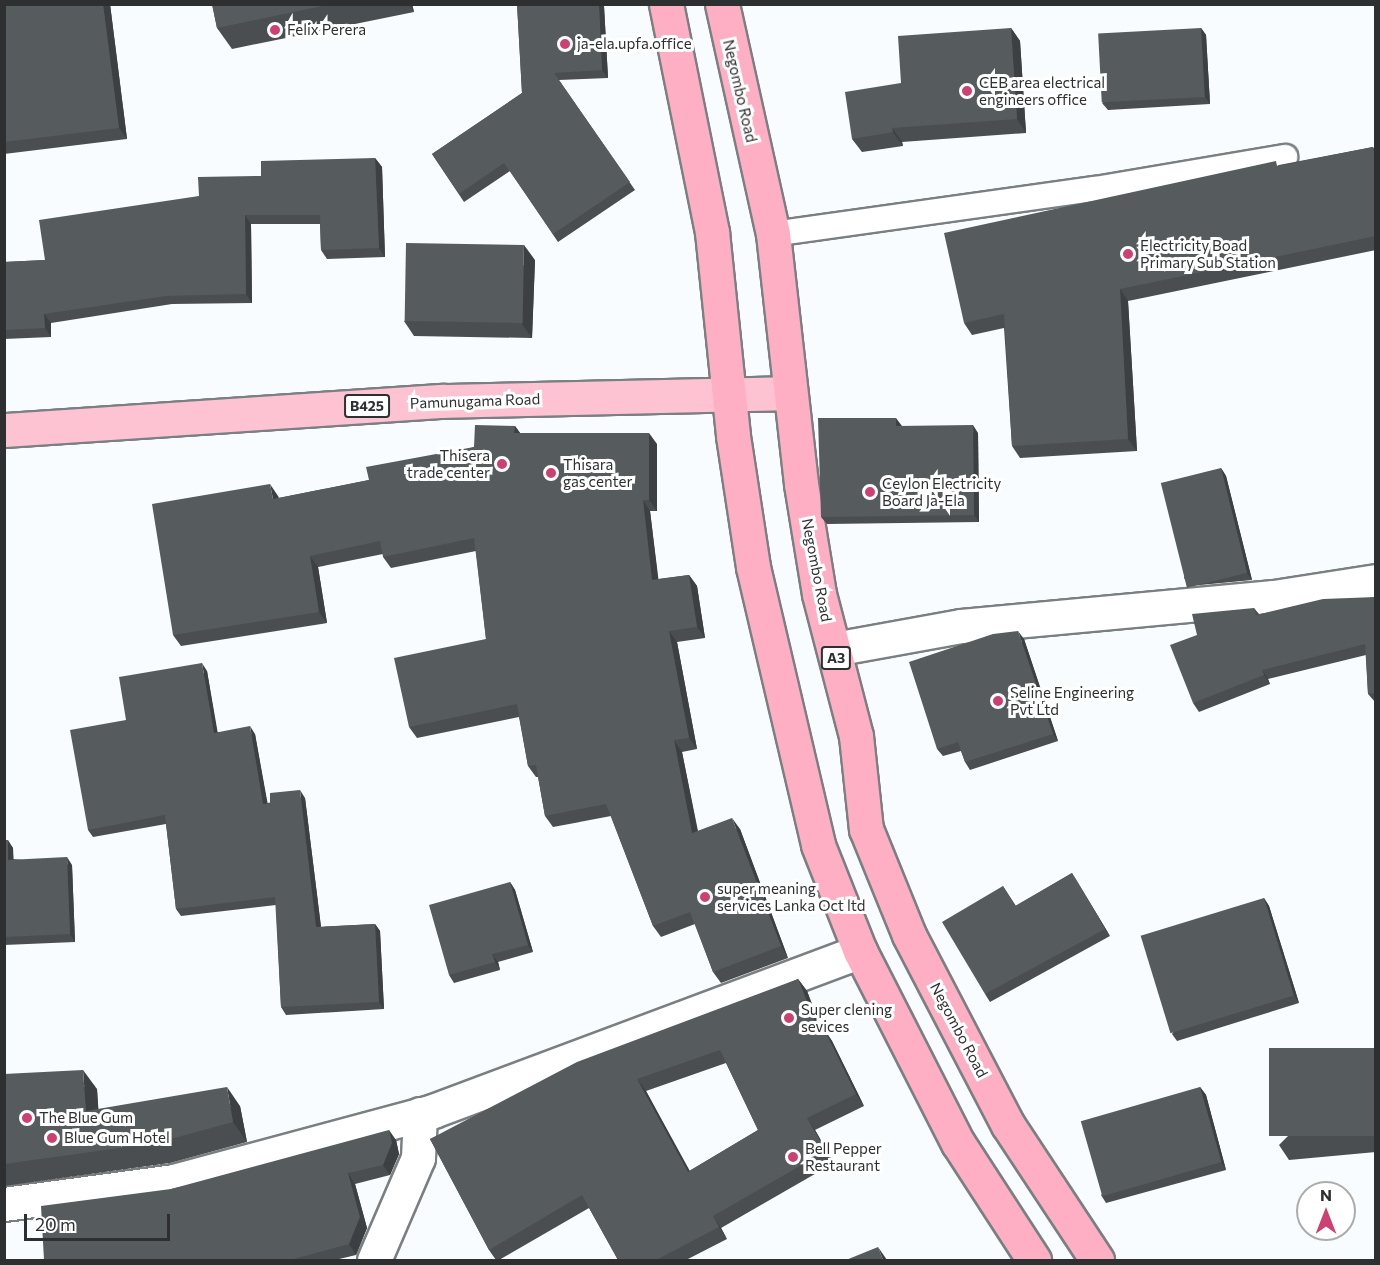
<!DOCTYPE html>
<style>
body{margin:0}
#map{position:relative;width:1380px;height:1265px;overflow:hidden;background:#f8fcff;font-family:Commissioner,sans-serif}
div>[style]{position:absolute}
.roads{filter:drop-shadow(2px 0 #7a7f82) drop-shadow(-2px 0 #7a7f82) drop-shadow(0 2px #7a7f82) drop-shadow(0 -2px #7a7f82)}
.service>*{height:24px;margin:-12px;padding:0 12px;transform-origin:12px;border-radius:12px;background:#fff}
.minor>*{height:33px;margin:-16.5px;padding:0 16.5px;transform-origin:16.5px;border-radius:16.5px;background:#fff}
.primary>*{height:33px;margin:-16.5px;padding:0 16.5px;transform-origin:16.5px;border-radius:16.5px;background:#fec3d3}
.trunk>*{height:33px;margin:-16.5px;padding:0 16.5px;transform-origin:16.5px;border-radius:16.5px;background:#feafc4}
.wall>*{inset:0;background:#4a4e51}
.shaded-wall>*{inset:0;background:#3c4042}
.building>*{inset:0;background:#565b5e;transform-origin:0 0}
.dots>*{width:16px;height:16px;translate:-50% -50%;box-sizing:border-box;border:3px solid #fff;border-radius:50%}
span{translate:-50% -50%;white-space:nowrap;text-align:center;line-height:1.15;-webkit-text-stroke:6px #fff;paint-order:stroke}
.shield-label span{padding:2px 4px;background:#fff;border:2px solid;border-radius:4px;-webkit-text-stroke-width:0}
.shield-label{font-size:14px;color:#2d2f30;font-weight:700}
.poi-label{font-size:15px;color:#2d2f30}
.left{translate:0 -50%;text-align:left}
.right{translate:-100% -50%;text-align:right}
.street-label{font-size:15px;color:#2d2f30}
.frame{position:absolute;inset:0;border:6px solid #2d2f30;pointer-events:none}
.north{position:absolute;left:1296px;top:1181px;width:60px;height:60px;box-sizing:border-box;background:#fff;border:2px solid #abacac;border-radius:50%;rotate:0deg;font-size:16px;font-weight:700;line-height:24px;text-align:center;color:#2d2f30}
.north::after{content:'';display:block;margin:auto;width:21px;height:27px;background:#cd4072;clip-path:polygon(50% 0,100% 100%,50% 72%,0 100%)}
.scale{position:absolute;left:24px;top:1214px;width:146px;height:27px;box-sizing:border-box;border:3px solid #2d2f30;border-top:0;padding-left:8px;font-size:18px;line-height:21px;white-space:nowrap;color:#2d2f30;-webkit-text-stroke:4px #fff;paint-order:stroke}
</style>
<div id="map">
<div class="roads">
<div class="service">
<i style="left:773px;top:234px;width:325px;rotate:-8deg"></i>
<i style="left:1095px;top:189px;width:193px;rotate:-9.6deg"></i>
</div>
<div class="minor">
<i style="left:834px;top:649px;width:129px;rotate:-10.3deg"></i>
<i style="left:961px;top:626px;width:314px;rotate:-5.3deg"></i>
<i style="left:1274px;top:597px;width:103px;rotate:-8.9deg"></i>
<i style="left:4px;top:1204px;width:172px;rotate:-7.7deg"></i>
<i style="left:174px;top:1181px;width:268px;rotate:-15.1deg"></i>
<i style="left:433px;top:1111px;width:456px;rotate:-20.5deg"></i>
<i style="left:374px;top:1260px;width:111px;rotate:-66.7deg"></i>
<i style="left:418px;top:1158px;width:44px;rotate:-87.4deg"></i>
</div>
<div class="primary">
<i style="left:4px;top:430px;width:439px;rotate:-3.8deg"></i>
<i style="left:442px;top:401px;width:347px;rotate:-1.3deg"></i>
</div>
<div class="trunk">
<i style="left:666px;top:4px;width:233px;rotate:78.6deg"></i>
<i style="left:712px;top:232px;width:205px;rotate:84.1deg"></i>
<i style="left:733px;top:436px;width:133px;rotate:81.3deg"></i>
<i style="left:753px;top:567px;width:285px;rotate:76.8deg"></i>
<i style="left:818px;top:845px;width:114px;rotate:68.4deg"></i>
<i style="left:860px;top:951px;width:216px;rotate:63deg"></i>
<i style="left:958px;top:1143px;width:140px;rotate:57deg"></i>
<i style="left:722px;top:4px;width:236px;rotate:77.5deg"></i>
<i style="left:773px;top:234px;width:252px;rotate:83.6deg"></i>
<i style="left:801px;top:484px;width:111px;rotate:80.7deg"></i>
<i style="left:819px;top:594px;width:147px;rotate:75.4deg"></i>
<i style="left:856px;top:736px;width:94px;rotate:83.9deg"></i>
<i style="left:866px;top:829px;width:114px;rotate:67.9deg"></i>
<i style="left:909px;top:935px;width:214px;rotate:62.5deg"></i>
<i style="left:1008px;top:1125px;width:162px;rotate:56.6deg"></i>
</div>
</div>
<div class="wall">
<i style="clip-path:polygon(4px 4px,110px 4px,127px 139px,4px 154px,4px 50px,6px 49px)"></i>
<i style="clip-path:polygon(212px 4px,412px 4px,414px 12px,232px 49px,217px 28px)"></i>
<i style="clip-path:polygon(517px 4px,602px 4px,604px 6px,608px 78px,559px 80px,635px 190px,558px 242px,510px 171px,464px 202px,432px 154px,522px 93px)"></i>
<i style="clip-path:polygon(1011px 28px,1020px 41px,1026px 133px,902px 142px,903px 146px,862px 152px,852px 139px,901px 83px)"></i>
<i style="clip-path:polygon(1201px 28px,1206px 35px,1210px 104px,1108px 110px,1102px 103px)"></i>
<i style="clip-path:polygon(1373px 147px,1376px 152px,1376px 250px,1128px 301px,1137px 451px,1020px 458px,1012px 446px,1004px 328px,972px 335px,964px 323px,1279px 165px)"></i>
<i style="clip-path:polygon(375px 158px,382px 167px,385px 257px,327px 259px,321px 250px,320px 224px,251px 224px,252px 303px,172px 304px,51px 323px,51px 337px,4px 339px,4px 262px,45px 260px,199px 196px,261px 176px)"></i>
<i style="clip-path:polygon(535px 260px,532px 338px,414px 336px,404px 321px)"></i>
<i style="clip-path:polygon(515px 426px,520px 433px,657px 444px,657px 511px,650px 511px,658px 579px,689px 575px,697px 586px,705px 638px,677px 642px,697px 749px,682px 752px,698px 831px,740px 829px,788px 958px,721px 983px,713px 972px,695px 924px,661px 937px,653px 926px,611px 816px,553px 827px,545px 816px,538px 777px,536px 777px,528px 766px,519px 717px,417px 738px,409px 727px,486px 639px,476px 551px,391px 568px,383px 557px,383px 554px,318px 567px,327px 623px,181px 646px,173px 635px,278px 496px,279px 498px,369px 480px,474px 447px)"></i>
<i style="clip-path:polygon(902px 426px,978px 433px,979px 522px,827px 524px,821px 517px)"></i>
<i style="clip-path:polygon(1221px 468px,1226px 476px,1252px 580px,1190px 586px,1184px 578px)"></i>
<i style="clip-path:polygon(1376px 597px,1376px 703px,1368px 694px,1366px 655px,1268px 679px,1270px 684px,1199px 712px,1193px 703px,1254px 608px,1259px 614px)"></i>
<i style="clip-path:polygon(1024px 639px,1058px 741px,970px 770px,965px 762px,961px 751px,943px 756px,937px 749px)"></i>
<i style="clip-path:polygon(207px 671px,217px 732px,255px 734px,267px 803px,305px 798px,321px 927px,375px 924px,380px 931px,384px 1009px,286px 1015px,281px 1007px,276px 905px,181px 916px,176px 909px,166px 824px,93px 837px,88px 830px,126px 720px)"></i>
<i style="clip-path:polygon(4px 840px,13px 848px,13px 859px,72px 865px,75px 942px,4px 945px)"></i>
<i style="clip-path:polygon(1072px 873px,1110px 936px,990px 1002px,985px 994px,1003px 886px,1016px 906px)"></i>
<i style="clip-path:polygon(510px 882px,515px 890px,533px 952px,498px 962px,500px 970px,454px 983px,449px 975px)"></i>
<i style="clip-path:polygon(1264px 898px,1269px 906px,1299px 1003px,1177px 1041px,1172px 1034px)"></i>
<i style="clip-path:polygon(evenodd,798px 979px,807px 991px,822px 1030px,824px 1029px,832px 1041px,864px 1106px,815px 1130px,834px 1163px,721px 1228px,727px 1239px,686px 1260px,618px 1260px,589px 1208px,499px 1260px,496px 1260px,489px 1250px,430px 1139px,798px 979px,726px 1063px,758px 1130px,689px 1171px,646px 1091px,726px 1063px)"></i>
<i style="clip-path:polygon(1376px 1048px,1376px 1152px,1289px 1160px,1279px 1145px)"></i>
<i style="clip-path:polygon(4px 1074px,97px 1089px,98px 1109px,240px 1106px,247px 1142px,170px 1163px,4px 1186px)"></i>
<i style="clip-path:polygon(1200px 1087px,1206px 1095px,1226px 1170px,1106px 1203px,1101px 1195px)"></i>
<i style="clip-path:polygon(396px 1140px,399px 1154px,390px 1175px,355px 1184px,367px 1228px,356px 1255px,335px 1260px,44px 1260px,171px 1189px)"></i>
</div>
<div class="shaded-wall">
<i style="clip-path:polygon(103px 4px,110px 4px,127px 139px,119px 128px)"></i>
<i style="clip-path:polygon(409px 4px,412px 4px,414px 12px)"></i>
<i style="clip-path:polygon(599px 4px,602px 4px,604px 6px,608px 78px,602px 70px)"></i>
<i style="clip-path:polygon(1011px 28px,1020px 41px,1026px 133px,1017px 119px)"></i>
<i style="clip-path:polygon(1201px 28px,1206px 35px,1210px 104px,1205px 97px)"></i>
<i style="clip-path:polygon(892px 128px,902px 142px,903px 146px,893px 132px)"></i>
<i style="clip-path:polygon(375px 158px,382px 167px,385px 257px,379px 248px)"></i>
<i style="clip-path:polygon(245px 215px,251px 224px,252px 303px,246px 294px)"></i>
<i style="clip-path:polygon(524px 245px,535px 260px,532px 338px,522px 324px)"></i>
<i style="clip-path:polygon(1120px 289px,1128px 301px,1137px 451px,1128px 439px)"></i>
<i style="clip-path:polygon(44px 314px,51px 323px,51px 337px,45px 328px)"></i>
<i style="clip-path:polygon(896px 418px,902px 426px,902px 434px,896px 426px)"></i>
<i style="clip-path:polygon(973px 425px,978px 433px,979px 522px,974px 515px)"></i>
<i style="clip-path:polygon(515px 426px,523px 437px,514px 433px)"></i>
<i style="clip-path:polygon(649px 433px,657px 444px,657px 511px,649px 500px)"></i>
<i style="clip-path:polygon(1221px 468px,1226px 476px,1252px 580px,1247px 573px)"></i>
<i style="clip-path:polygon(270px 484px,278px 496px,280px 510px,273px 499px)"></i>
<i style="clip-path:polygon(643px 500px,650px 511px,660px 592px,652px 580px)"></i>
<i style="clip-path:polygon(310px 556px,318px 567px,327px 623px,319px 612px)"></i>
<i style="clip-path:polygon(689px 575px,697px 586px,705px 638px,697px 627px)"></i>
<i style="clip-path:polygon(669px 631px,677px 642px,697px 749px,689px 738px)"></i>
<i style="clip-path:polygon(1018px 631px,1024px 639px,1058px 741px,1053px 734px)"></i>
<i style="clip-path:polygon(202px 663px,207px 671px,219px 740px,214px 733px)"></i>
<i style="clip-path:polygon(1262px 670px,1268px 679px,1270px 684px,1264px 675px)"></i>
<i style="clip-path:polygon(250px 726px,255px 734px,269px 811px,263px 804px)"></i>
<i style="clip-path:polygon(674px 740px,682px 752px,700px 844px,692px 833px)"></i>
<i style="clip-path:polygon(300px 790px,305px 798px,322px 935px,316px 927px)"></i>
<i style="clip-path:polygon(732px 818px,740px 829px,788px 958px,781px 946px)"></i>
<i style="clip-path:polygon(8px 840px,13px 848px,14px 867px,8px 860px)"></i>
<i style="clip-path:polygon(67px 857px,72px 865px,75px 942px,70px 934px)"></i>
<i style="clip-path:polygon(1072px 873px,1077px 881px,1110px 936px,1105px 929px)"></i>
<i style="clip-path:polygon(510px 882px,515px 890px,533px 952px,528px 945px)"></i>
<i style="clip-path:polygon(1264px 898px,1269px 906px,1299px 1003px,1294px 995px)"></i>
<i style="clip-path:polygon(375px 924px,380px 931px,384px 1009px,379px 1002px)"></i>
<i style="clip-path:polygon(492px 954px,498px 962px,500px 970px,495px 962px)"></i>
<i style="clip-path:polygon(798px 979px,807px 991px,827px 1044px,819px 1031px)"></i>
<i style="clip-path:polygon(824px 1029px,832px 1041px,864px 1106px,856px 1094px)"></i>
<i style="clip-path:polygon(83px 1070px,97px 1089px,100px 1131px,86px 1111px)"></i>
<i style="clip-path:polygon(637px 1079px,646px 1091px,697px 1184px,688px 1172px)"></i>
<i style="clip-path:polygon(227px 1087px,240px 1106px,247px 1142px,233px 1122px)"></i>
<i style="clip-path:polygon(1200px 1087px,1206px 1095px,1226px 1170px,1221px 1162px)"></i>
<i style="clip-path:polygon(807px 1118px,815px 1130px,834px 1163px,826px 1151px)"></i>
<i style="clip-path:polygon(389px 1130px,396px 1140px,399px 1154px,390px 1175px,383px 1165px)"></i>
<i style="clip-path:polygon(348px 1173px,355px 1184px,367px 1228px,356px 1255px,349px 1244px)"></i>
<i style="clip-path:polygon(713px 1216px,721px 1228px,727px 1239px,719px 1227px)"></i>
<i style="clip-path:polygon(878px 1247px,887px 1260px,883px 1260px)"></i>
</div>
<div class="building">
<i style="clip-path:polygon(4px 4px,103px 4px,119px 128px,4px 142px,4px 50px,6px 49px,4px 41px)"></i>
<i style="clip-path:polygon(212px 4px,332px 4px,217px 28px)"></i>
<i style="clip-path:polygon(517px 4px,599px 4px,602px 70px,554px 73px,630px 182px,553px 234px,504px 163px,459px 194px,432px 154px,522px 93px)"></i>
<i style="clip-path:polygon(1011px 28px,1017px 119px,892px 128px,893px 132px,852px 139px,845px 92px,901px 83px,898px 36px)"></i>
<i style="left:1201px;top:28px;width:69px;height:103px;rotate:87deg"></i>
<i style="clip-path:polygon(1373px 147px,1376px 163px,1376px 236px,1120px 289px,1128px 439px,1012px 446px,1004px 314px,964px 323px,944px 233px,1276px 161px,1277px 166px)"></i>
<i style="clip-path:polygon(375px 158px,379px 248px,321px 250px,320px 215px,245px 215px,246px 294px,166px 296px,44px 314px,45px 328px,4px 330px,4px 262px,45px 260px,39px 220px,199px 196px,198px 177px,261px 176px,261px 161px)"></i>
<i style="left:406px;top:243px;width:118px;height:78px;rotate:1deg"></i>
<i style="clip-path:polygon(818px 418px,896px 418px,896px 426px,973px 425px,974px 515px,821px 517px)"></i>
<i style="clip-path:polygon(475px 425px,515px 426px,514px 433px,649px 433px,649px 500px,643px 500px,652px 580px,689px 575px,697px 627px,669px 631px,689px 738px,674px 740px,692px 833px,732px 818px,781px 946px,713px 972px,690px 912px,653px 926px,606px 804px,545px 816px,536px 765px,528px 766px,517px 704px,409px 727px,394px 658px,486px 639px,474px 538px,383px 557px,380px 541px,310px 556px,319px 612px,173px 635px,152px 504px,270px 484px,273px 499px,369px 480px,366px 467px,474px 447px)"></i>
<i style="left:1221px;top:468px;width:108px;height:62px;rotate:76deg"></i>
<i style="clip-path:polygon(1376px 597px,1376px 693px,1368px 694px,1365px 644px,1262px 670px,1264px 675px,1193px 703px,1170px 645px,1197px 635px,1192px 614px,1254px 608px,1256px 615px,1323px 599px)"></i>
<i style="clip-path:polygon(1018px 631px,1053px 734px,965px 762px,958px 742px,937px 749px,909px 662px,993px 634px)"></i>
<i style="clip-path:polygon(202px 663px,214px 733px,250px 726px,263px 804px,270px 803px,270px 793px,300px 790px,316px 927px,375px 924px,379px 1002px,281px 1007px,275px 897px,176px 909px,165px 815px,88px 830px,70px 730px,126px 720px,119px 677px)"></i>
<i style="clip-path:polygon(4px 840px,8px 840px,8px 860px,67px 857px,70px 934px,4px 937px)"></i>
<i style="clip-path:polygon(1072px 873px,1105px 929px,985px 994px,942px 922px,1003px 886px,1015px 906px)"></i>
<i style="clip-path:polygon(510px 882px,528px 945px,492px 954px,495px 962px,449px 975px,429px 905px)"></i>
<i style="left:1264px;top:898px;width:102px;height:129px;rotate:73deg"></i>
<i style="clip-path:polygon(evenodd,798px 979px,819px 1031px,824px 1029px,856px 1094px,807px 1118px,826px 1151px,713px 1216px,719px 1227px,656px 1260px,618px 1260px,582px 1195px,489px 1250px,430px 1139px,577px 1062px,798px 979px,720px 1050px,758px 1130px,688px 1172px,637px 1079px,720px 1050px)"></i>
<i style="left:1376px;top:1048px;width:88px;height:107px;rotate:90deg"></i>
<i style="clip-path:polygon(83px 1070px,86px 1111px,227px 1087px,233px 1122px,156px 1143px,4px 1164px,4px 1074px)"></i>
<i style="left:1200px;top:1087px;width:78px;height:124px;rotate:74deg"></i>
<i style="clip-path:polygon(389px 1130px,392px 1143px,383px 1165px,348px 1173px,360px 1217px,349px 1244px,290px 1260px,44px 1260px,41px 1206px,171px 1189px)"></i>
<i style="clip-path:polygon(878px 1247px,883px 1260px,846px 1260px)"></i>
</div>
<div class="dots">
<i style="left:275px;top:30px;background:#cd4072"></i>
<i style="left:565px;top:44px;background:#cd4072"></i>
<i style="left:967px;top:91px;background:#cd4072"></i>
<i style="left:1128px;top:254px;background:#cd4072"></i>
<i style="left:502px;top:464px;background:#cd4072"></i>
<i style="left:551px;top:473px;background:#cd4072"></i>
<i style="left:870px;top:492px;background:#cd4072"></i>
<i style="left:998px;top:701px;background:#cd4072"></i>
<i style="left:705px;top:897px;background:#cd4072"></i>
<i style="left:789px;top:1018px;background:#cd4072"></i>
<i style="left:27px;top:1118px;background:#cd4072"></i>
<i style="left:52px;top:1138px;background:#cd4072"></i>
<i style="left:793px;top:1157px;background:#cd4072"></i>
</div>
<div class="shield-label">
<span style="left:367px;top:406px">B425</span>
<span style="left:836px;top:658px">A3</span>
</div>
<div class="poi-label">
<span class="left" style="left:287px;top:30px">Felix Perera</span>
<span class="left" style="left:577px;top:44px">ja-ela.upfa.office</span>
<span class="left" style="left:979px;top:91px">CEB area electrical<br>engineers office</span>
<span class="left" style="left:1140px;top:254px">Electricity Boad<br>Primary Sub Station</span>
<span class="right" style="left:490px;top:464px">Thisera<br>trade center</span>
<span class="left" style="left:563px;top:473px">Thisara<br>gas center</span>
<span class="left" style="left:882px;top:492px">Ceylon Electricity<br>Board Ja-Ela</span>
<span class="left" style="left:1010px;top:701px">Seline Engineering<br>Pvt Ltd</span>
<span class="left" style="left:717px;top:897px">super meaning<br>services Lanka Oct ltd</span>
<span class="left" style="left:801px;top:1018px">Super clening<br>sevices</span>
<span class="left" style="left:39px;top:1118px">The Blue Gum</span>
<span class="left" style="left:64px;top:1138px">Blue Gum Hotel</span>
<span class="left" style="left:805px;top:1157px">Bell Pepper<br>Restaurant</span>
</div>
<div class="street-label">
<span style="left:740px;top:91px;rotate:77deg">Negombo Road</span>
<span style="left:475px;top:401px;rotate:-2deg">Pamunugama Road</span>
<span style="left:817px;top:570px;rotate:79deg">Negombo Road</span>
<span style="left:959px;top:1030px;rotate:62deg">Negombo Road</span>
</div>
<div class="frame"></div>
<div class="north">N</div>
<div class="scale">20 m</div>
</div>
